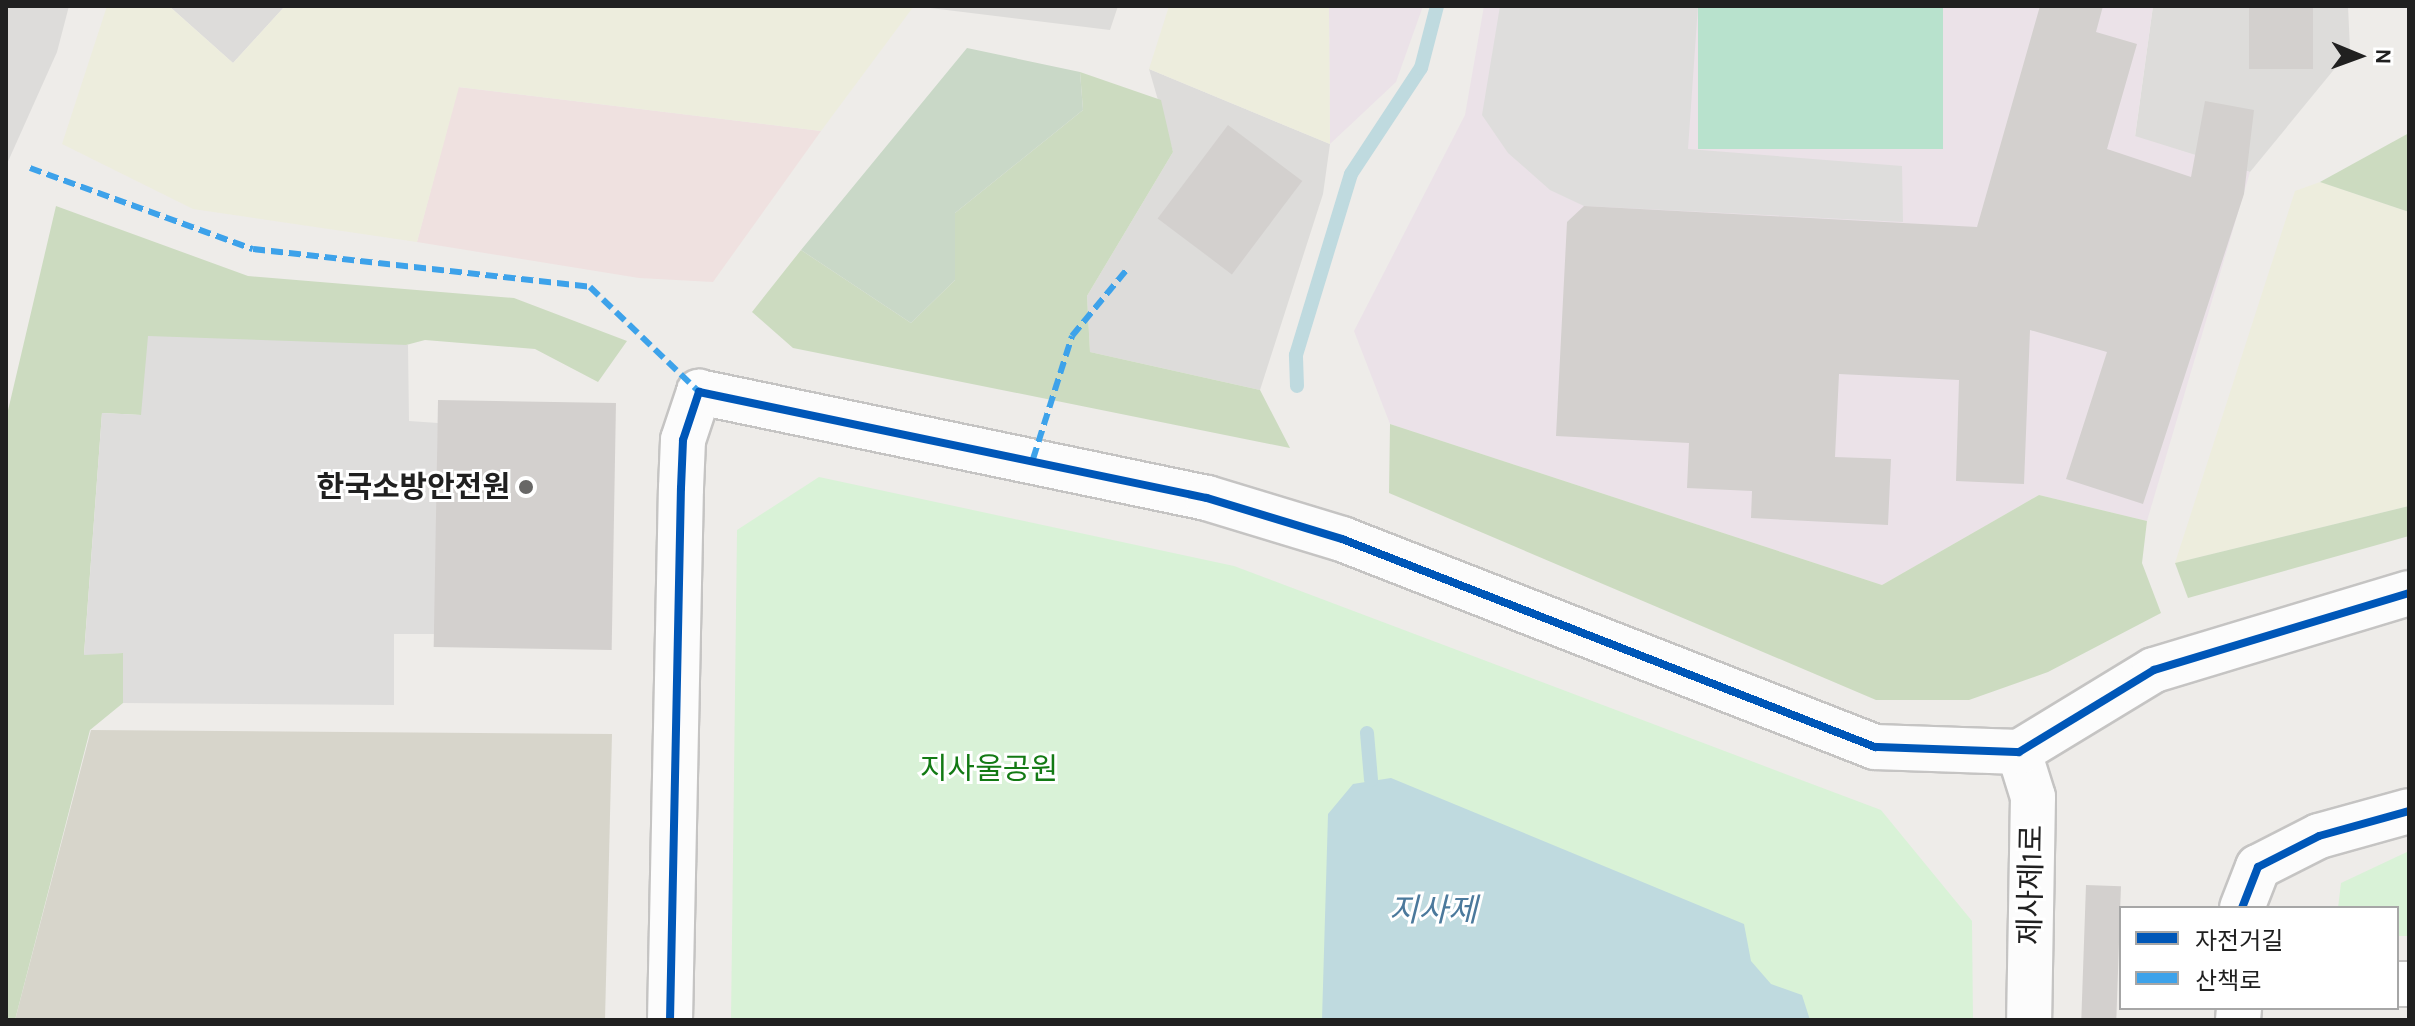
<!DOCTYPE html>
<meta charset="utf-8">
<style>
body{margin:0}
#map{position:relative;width:2415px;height:1026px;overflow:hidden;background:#eeece9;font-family:Karla,"Noto Sans KR",sans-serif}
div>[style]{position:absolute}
.residential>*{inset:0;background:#dddcda}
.commercial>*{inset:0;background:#efe1e0}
.industrial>*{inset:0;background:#ebe2e8}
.construction>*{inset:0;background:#d7d5cb}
.farmland>*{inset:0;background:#ededdd}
.forest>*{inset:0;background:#ccdbc0}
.cemetery>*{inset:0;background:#c9d8c7}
.park>*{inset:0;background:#d9f2d7}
.pitch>*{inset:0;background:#b8e2cd;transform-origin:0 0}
.parking>*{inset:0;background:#dedddc}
.water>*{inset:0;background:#bfdadf}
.stream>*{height:14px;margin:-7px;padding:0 7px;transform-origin:7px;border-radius:7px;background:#bfdadf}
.building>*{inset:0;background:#d3d0ce;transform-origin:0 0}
.roads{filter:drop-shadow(2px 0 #c5c4c3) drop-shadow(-2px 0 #c5c4c3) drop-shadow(0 2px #c5c4c3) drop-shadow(0 -2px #c5c4c3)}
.minor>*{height:44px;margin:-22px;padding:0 22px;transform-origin:22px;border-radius:22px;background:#fcfcfc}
.quiet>*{height:6px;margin-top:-3px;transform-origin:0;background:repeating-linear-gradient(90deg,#3da2ea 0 12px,transparent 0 18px)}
.cycleway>*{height:8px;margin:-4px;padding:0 4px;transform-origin:4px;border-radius:4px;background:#0057b8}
.dots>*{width:22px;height:22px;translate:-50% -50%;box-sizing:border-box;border:4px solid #fff;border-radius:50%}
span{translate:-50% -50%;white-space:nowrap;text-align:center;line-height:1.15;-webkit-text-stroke:6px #fff;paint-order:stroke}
.poi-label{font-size:30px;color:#202020;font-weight:700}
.right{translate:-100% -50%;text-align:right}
.park-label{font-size:30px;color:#137a14}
.street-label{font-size:30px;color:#202020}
.water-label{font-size:32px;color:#4b799c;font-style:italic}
.frame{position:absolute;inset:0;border:8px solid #202020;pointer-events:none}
.legend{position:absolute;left:2119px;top:906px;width:280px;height:104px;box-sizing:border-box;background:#fff;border:2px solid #a6a6a6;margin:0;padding:10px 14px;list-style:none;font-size:24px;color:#202020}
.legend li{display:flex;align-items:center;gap:16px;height:40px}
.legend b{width:40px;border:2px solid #a6a6a6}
.north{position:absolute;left:2319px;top:16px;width:80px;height:80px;-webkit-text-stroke:6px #fff;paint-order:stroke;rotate:91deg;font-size:22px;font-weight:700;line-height:32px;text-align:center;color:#202020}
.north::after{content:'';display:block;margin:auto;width:28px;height:36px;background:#202020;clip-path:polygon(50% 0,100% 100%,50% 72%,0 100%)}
</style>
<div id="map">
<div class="residential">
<i style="clip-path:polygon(6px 6px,69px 6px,57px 52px,6px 166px)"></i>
<i style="clip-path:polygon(169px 6px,285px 6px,233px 63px)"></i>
<i style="clip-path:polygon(914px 6px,1118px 6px,1110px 30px)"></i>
<i style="clip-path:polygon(2153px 6px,2348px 6px,2350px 50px,2250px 172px,2135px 137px)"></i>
<i style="clip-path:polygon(1149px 69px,1330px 144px,1323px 194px,1260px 390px,1090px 352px,1087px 296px,1173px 152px)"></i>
</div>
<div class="commercial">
<i style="clip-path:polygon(458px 87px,821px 131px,713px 282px,639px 278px,417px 242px)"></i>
</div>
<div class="industrial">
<i style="clip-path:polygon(1329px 6px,1423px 6px,1396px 82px,1330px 144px)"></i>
<i style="clip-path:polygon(1484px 6px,2153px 6px,2135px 136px,2250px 172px,2147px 521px,2039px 495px,1882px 585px,1390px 424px,1354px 331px,1465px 115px)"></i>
</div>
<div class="construction">
<i style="clip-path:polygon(91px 730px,612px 734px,605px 1020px,15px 1020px)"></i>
</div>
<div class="farmland">
<i style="clip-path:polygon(107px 6px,169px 6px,233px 63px,285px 6px,914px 6px,821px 131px,459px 87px,417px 242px,193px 209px,62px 144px)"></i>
<i style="clip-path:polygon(1169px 6px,1329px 6px,1330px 144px,1149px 69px)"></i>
<i style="clip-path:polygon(2320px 182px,2409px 212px,2409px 506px,2175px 563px,2295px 191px)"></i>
</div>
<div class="forest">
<i style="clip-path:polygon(1080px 72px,1161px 100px,1173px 152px,1087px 296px,1090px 352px,1260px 390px,1290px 448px,793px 348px,752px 312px,801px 250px,911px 323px,955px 280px,955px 213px,1083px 110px)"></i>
<i style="clip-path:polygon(2409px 133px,2409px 212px,2320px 182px)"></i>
<i style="clip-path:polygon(56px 206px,248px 276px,514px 298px,627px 341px,598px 382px,535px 349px,425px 340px,141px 415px,102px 413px,84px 654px,123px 653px,123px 703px,90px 730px,15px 1020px,6px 1020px,6px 419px)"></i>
<i style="clip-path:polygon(1390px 424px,1882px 585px,2039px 495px,2147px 521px,2142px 563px,2161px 613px,2048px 672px,1969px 700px,1876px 700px,1389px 493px)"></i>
<i style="clip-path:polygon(2409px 506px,2409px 536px,2188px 598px,2175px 563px)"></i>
</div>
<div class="cemetery">
<i style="clip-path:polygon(967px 48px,1080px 72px,1083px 110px,955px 213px,955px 280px,911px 323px,801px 250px)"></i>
</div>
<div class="park">
<i style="clip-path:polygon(819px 477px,1234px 566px,1881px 810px,1972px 921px,1973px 1020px,731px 1020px,737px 530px)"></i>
<i style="clip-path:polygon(2409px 851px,2409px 936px,2397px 936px,2397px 908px,2338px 908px,2341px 883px)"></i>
</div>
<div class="pitch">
<i style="left:1698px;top:6px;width:245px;height:143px"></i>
</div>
<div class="parking">
<i style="clip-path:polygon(1500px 6px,1698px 6px,1688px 149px,1902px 166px,1903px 222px,1584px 206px,1550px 190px,1508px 153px,1482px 115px)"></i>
<i style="clip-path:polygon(148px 336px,408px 345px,409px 421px,438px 423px,435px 634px,394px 634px,394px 705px,123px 703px,123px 653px,84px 655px,102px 413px,141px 415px)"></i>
</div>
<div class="water">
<i style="clip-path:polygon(1391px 778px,1744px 924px,1751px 961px,1771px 984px,1802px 995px,1810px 1020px,1322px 1020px,1328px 814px,1353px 784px)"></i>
</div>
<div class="stream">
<i style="left:1297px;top:386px;width:31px;rotate:-92deg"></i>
<i style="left:1296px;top:355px;width:189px;rotate:-73.1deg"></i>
<i style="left:1351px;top:174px;width:127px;rotate:-56.6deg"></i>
<i style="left:1421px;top:68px;width:64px;rotate:-75.5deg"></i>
<i style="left:1367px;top:733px;width:47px;rotate:85.1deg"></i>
</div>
<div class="building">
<i style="clip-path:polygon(2040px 6px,2103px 6px,2096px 32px,2137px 44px,2107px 149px,2191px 177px,2205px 101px,2254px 110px,2244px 194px,2143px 504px,2066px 479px,2107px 352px,2030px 330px,2024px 484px,1956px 481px,1959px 380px,1839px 374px,1835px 457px,1891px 459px,1888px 525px,1751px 518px,1752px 491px,1687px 488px,1689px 443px,1556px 436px,1567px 222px,1584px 206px,1977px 227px)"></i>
<i style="left:2249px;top:6px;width:64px;height:63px"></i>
<i style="left:1228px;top:125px;width:93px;height:117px;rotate:37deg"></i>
<i style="left:438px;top:400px;width:178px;height:247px;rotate:1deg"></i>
<i style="left:2086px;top:885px;width:35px;height:135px;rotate:2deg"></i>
</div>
<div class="roads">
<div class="minor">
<i style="left:2019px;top:752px;width:47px;rotate:72.7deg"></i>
<i style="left:2033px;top:797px;width:223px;rotate:91deg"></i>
<i style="left:2242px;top:908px;width:44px;rotate:-68.7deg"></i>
<i style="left:2258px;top:867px;width:68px;rotate:-26.9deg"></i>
<i style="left:2319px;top:836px;width:93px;rotate:-15.5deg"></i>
<i style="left:2397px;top:984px;width:12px"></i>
<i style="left:670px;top:1020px;width:532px;rotate:-88.82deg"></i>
<i style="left:681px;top:488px;width:48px;rotate:-87.6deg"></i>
<i style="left:683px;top:440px;width:51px;rotate:-71.6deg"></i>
<i style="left:699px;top:392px;width:519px;rotate:11.79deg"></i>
<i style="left:1207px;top:498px;width:141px;rotate:16.9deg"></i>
<i style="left:1342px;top:539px;width:572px;rotate:21.32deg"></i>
<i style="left:1875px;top:747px;width:144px;rotate:2deg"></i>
<i style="left:2019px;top:752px;width:158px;rotate:-31.3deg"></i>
<i style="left:2154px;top:670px;width:266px;rotate:-16.8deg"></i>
<i style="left:2238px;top:1020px;width:12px;rotate:-85deg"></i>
</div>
</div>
<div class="quiet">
<i style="left:30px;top:168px;width:237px;rotate:20deg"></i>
<i style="left:253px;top:249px;width:339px;rotate:6.4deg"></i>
<i style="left:590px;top:287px;width:151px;rotate:43.9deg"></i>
<i style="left:1033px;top:459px;width:129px;rotate:-72.4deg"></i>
<i style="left:1072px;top:336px;width:88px;rotate:-50.5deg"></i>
</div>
<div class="cycleway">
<i style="left:2242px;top:908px;width:44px;rotate:-68.7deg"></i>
<i style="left:2258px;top:867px;width:68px;rotate:-26.9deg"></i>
<i style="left:2319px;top:836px;width:93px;rotate:-15.5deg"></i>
<i style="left:670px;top:1020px;width:532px;rotate:-88.82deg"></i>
<i style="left:681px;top:488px;width:48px;rotate:-87.6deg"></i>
<i style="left:683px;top:440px;width:51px;rotate:-71.6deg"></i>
<i style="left:699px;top:392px;width:519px;rotate:11.79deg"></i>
<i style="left:1207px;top:498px;width:141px;rotate:16.9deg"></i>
<i style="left:1342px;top:539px;width:572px;rotate:21.32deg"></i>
<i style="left:1875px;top:747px;width:144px;rotate:2deg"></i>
<i style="left:2019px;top:752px;width:158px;rotate:-31.3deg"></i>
<i style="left:2154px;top:670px;width:266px;rotate:-16.8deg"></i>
</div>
<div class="dots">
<i style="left:526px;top:487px;background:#686766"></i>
</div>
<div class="poi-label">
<span class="right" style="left:510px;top:487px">한국소방안전원</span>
</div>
<div class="park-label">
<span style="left:989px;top:769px">지사울공원</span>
</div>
<div class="street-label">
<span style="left:2031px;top:885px;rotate:-89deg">제사제1로</span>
</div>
<div class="water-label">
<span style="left:1433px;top:911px">지사제</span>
</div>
<div class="frame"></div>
<ul class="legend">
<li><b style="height:10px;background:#0057b8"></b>자전거길</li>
<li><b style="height:10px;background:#3da2ea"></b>산책로</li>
</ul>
<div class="north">N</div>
</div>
